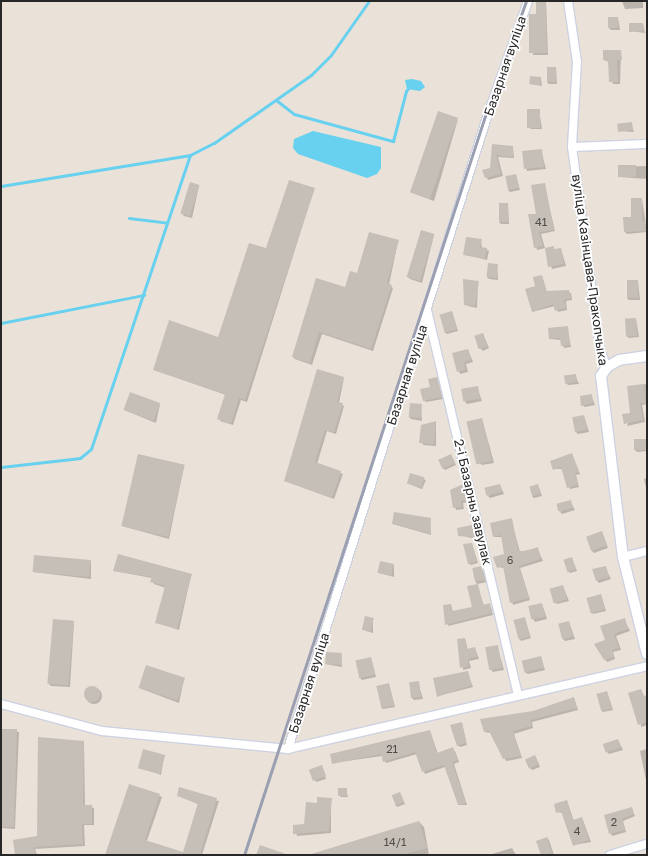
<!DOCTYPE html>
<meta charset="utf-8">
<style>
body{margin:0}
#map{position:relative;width:648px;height:856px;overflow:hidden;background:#eae2d8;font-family:"Golos Text",sans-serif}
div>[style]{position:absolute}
.water>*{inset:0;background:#68d1ef}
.shadow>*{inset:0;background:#0003;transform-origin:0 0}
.round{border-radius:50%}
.stream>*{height:3px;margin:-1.5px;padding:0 1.5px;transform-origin:1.5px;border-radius:1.5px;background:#68d1ef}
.building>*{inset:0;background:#c5bfb8;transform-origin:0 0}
.roads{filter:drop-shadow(1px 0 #cdd2e1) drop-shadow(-1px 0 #cdd2e1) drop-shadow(0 1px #cdd2e1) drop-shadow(0 -1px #cdd2e1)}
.minor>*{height:8px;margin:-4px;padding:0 4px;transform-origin:4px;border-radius:4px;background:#fff}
.tertiary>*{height:10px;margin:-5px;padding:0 5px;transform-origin:5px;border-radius:5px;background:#fff}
.rail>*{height:3px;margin:-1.5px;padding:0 1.5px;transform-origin:1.5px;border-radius:1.5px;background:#9b9fb2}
span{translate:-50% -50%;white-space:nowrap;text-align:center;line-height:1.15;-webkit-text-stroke:3.5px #fff;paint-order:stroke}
.number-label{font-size:11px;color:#4e4d4b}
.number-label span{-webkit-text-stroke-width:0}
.street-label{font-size:13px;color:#272727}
.frame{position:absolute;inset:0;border:2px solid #272727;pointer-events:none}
</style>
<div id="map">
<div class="water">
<i style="clip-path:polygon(412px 79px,421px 81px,425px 87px,420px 91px,407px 89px,405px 80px)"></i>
<i style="clip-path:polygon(313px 131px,381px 147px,381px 168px,377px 174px,367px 178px,298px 154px,293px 148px,294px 139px)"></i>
</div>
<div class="shadow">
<i style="clip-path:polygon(546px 1px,548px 55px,533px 55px,538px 15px)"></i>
<i style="clip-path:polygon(622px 1px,643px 1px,643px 8px,625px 9px)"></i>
<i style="clip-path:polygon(618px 18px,620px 30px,611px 30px,609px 28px)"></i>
<i style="clip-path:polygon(643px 24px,645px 33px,630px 31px)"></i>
<i style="clip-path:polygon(621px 51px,620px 84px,613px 84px,609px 62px,604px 60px)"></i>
<i style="clip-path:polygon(556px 68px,557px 84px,549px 84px,547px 82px)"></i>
<i style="clip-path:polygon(541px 78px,542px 86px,530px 84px)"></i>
<i style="clip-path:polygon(539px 110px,542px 129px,531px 129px,529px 127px)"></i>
<i style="clip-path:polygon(458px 119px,434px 201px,415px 194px,412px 192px)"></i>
<i style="clip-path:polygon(631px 123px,634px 132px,619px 131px)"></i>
<i style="clip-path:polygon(493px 146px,513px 147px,514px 158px,498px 157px,503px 176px,488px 180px,484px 171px,491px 169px)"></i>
<i style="clip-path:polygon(541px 150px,546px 169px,527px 171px,523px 152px)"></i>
<i style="clip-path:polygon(647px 166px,647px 179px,620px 177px,619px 167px)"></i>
<i style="clip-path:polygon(516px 175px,520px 190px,510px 192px,508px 190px)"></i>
<i style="clip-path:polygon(544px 184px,555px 231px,541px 234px,545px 248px,537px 250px,529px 215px,537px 215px)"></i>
<i style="clip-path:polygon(199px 186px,192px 218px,184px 216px,182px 213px)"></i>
<i style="clip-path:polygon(314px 189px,247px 402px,241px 400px,233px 425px,220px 421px,226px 395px,154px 370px,219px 338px,267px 250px)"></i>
<i style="clip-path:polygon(642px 199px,647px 232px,627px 234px,625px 232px)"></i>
<i style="clip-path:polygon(508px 204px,509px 224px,501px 224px,499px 222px)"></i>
<i style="clip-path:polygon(434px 235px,422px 283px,410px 279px,408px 277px)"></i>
<i style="clip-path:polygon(481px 240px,482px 248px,489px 251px,487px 260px,464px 254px)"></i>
<i style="clip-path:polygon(398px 241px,389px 285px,393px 288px,373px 351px,322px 334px,312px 365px,295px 359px,293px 357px,346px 288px)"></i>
<i style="clip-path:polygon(546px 249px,561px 249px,566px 266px,552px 269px)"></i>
<i style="clip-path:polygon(497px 265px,498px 280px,489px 279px,487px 277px)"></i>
<i style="clip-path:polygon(542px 276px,547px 292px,571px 293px,572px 300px,566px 301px,567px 310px,558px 312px,555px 306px,532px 312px)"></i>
<i style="clip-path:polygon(638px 281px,640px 300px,629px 300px,627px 298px)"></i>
<i style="clip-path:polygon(478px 282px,477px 308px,468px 306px,465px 304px)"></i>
<i style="clip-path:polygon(452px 312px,458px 331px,447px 334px,445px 332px)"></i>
<i style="clip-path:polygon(636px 319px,639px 337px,629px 338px,627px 336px)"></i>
<i style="clip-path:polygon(567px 327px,571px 347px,564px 348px,561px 340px,550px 339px)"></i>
<i style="clip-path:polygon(483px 334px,489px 348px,483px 351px,480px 348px)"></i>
<i style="clip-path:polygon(468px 350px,473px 362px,466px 364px,468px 372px,460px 374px,453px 354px)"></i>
<i style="clip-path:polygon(575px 375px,579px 384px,568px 385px,566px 383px)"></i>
<i style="clip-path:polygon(344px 378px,339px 403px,344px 406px,336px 434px,327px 431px,317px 464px,343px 474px,334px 499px,285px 481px)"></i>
<i style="clip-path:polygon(437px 378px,443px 399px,426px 402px,424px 400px)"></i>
<i style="clip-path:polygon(647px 384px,647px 404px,642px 405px,645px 422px,627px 426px,631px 414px,628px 387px)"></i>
<i style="clip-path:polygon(477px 387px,482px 401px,467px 404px,465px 402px)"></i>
<i style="clip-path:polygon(591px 395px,595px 405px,585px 407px,582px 405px)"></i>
<i style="clip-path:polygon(160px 404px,156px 423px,124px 410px)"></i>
<i style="clip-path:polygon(421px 405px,422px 421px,411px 419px,409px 417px)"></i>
<i style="clip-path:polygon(584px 416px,589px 432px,578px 434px,576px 432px)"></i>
<i style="clip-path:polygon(482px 419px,494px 463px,482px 465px,479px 463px)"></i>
<i style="clip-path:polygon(436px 422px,436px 446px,423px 445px,422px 426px)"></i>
<i style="clip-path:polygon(647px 440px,647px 451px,637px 452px,635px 450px)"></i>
<i style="clip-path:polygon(572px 454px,580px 474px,576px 475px,579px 487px,570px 489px,563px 469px,554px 469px)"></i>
<i style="clip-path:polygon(451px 455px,456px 465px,445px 470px,443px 468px)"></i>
<i style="clip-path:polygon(184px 466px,169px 539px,122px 526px)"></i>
<i style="left:411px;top:474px;width:16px;height:10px;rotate:22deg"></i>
<i style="clip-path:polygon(647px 478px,647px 492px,644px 479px)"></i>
<i style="clip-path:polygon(500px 485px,504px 494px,490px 498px,488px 496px)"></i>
<i style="clip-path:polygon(538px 485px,542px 496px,534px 498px,532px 496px)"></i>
<i style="clip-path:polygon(462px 486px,468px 502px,463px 503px,464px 509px,456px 510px,451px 490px)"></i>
<i style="clip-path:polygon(570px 501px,575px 510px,562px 514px,560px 512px)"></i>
<i style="clip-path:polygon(430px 519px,431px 535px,393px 524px)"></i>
<i style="clip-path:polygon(511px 519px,520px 552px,537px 548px,543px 561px,520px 568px,530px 600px,513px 605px,504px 568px,498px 567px,506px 554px,502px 537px,494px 537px)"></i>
<i style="clip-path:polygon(472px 526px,476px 539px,459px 535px)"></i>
<i style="clip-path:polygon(601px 532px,608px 548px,594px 553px,592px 551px)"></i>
<i style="clip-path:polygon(472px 544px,478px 563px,471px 565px,468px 563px)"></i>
<i style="clip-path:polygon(572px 559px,577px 571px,570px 573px,568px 571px)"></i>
<i style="clip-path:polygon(91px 561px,91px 579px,33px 572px)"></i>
<i style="clip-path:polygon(394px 565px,394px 577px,379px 573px)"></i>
<i style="clip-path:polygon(482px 567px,487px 582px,477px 584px,475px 581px)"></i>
<i style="clip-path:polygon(605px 567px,611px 579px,599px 583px,597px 581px)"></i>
<i style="clip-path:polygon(114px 571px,191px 575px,179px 630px,156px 622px,166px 588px,154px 584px,152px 578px)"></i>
<i style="clip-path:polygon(477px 585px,484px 606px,491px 607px,493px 615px,448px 626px,451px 605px,453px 612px,473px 608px)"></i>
<i style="clip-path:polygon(563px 586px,569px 601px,557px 604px,555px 602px)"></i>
<i style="clip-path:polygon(601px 595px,606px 611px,593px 614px,591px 612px)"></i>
<i style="clip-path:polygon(542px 604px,547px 619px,535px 622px,533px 619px)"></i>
<i style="clip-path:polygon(524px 618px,531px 638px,521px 641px,519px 638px)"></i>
<i style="clip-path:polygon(373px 619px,373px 633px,366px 631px,363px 629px)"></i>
<i style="clip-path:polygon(624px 619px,630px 631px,616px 636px,621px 650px,613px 652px,615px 659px,607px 662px,595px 644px,606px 641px)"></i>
<i style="clip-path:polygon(74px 622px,70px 687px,51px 686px,49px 684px)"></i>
<i style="clip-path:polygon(569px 622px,575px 639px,565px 641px,563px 639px)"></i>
<i style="clip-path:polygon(465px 639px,468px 650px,475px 648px,479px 659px,469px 661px,471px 668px,463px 670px)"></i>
<i style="clip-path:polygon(497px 646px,504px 670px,493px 672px,491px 670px)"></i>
<i style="clip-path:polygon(341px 654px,342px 667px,325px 664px)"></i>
<i style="clip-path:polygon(541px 657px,545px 670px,528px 674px,525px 672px)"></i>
<i style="clip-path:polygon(371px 658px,376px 677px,362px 680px,359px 677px)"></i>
<i style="clip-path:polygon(467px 672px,473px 687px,438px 696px)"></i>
<i style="clip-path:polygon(184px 679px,179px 703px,139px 688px)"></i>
<i style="clip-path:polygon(418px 682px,423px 699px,414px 700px,412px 698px)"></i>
<i style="clip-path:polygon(389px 684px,395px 707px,383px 709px,381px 707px)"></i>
<i class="round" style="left:86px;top:688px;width:16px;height:16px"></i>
<i style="clip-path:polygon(641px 690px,647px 704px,647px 725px,641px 727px)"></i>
<i style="clip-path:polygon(607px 692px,613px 710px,603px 712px,601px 710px)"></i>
<i style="clip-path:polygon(574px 698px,578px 710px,532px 722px,533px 728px,514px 734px,522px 758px,506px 761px,491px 733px,484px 732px)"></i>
<i style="clip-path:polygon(462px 723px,467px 745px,460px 747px,457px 745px)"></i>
<i style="clip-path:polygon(1px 730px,19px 732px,15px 829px,1px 828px)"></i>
<i style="clip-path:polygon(430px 731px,438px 754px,455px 751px,459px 762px,454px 764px,467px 805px,459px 805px,445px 767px,425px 774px,417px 754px,386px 763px,382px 756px,333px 763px)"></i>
<i style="clip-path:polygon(618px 740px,623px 750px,609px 754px,607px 752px)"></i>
<i style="clip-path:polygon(84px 742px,85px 806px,94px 808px,94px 825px,84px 825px,85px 846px,35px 849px,37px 855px,16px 855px,38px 836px)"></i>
<i style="clip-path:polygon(647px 749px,647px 785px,640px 751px)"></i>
<i style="clip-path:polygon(164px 756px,161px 775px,139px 767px)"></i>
<i style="clip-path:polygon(536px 758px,540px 767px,532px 770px,530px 768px)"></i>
<i style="clip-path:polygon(322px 766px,326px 779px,316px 782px,310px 770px)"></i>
<i style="clip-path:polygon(130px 785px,162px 797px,142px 855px,106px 855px)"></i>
<i style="clip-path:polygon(346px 789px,348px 797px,341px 797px,339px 795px)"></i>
<i style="clip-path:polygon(400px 793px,405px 804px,397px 807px,395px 804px)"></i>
<i style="clip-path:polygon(178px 796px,219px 801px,202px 855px,157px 855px,184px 853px,198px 804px)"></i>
<i style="clip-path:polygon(331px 799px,331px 833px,297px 836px,294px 826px,305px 825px,317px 804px)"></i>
<i style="clip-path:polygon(567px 801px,574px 821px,583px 820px,591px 842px,574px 845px,563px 813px,557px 812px)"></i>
<i style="clip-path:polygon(631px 808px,635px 816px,623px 821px,626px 832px,612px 836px,605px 816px)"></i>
<i style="clip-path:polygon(419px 822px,424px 827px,429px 855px,312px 855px)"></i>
<i style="clip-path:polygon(547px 838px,549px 840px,554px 855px,542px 855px,537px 841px)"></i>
<i style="clip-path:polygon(512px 848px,516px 855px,492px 855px,492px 854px)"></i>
</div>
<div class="stream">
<i style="left:276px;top:100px;width:23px;rotate:38deg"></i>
<i style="left:294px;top:114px;width:103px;rotate:15.3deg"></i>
<i style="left:393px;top:141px;width:52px;rotate:-75.4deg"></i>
<i style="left:406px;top:91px;width:6px;rotate:-51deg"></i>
<i style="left:1px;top:186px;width:192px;rotate:-9.3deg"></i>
<i style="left:190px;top:155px;width:27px;rotate:-27deg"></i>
<i style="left:214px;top:143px;width:118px;rotate:-35deg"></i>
<i style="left:311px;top:75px;width:28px;rotate:-45deg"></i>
<i style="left:331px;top:55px;width:66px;rotate:-54.9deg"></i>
<i style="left:129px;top:218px;width:38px;rotate:7deg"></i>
<i style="left:1px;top:323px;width:146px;rotate:-11.1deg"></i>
<i style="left:1px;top:467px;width:80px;rotate:-6.5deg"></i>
<i style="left:80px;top:458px;width:14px;rotate:-39deg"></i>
<i style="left:91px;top:449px;width:310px;rotate:-71.4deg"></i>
</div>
<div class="building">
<i style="clip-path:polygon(536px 1px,546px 1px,547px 53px,529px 53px,529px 14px,536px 14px)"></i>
<i style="left:618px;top:17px;width:11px;height:10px;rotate:90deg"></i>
<i style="clip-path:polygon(629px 23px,643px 23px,644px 31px,629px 32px)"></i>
<i style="clip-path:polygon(603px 50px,621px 50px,622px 60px,617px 60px,618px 82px,609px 82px,608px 60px,603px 60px)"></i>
<i style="left:547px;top:67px;width:9px;height:15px"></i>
<i style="left:530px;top:76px;width:11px;height:8px;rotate:5deg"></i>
<i style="left:527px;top:109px;width:13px;height:19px"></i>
<i style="left:438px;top:111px;width:21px;height:86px;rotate:19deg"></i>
<i style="left:632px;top:122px;width:8px;height:15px;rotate:83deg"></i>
<i style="clip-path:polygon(492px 144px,513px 146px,513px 157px,496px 155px,501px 174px,485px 178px,482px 170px,490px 168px)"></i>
<i style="left:542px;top:149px;width:18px;height:20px;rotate:84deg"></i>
<i style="left:636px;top:165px;width:12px;height:18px;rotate:90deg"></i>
<i style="left:516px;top:174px;width:14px;height:11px;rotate:78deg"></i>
<i style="clip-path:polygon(289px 180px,315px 188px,245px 400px,239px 398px,231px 424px,217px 419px,225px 394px,153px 370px,169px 320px,218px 337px,249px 243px,266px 248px)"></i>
<i style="left:190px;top:182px;width:10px;height:33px;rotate:17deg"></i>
<i style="clip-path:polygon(545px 183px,554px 230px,539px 232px,543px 246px,534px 248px,528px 214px,536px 214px,531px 185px)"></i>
<i style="clip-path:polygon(631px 198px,642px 198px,642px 221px,645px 221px,646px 231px,624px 232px,623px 217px,631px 217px)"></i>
<i style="left:499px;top:203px;width:9px;height:19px"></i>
<i style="left:421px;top:230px;width:14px;height:49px;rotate:17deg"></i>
<i style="clip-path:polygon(369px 232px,399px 240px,387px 283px,392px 285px,371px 349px,319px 332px,310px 363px,292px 357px,316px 278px,345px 287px,350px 271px,357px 273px)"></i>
<i style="clip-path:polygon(466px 237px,482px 239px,480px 247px,487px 248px,485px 259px,463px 255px)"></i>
<i style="clip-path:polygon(554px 246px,554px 249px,561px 248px,564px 264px,548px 267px,545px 248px)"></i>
<i style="left:488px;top:263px;width:10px;height:14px;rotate:6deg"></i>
<i style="clip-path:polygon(542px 275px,546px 291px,569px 290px,571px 298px,564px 300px,566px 308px,555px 311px,553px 304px,532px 312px,525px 289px,535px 286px,533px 277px)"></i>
<i style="clip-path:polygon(463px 279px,479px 281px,475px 306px,464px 305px)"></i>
<i style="left:627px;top:280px;width:11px;height:18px"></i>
<i style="left:452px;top:311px;width:19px;height:13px;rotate:74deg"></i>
<i style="left:636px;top:318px;width:18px;height:11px;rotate:87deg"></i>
<i style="clip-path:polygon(568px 326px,570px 345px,561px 346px,560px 338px,549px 339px,548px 328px)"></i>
<i style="left:483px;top:333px;width:14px;height:9px;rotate:73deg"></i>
<i style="clip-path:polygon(468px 349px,471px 360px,464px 362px,466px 370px,457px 372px,452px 353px)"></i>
<i style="clip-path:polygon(317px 369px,344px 377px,337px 402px,343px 403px,334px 432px,325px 430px,315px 462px,341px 471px,332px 498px,284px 481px)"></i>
<i style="left:576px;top:374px;width:8px;height:12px;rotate:83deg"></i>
<i style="clip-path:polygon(437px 377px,442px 397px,423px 401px,420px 389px,430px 387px,428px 379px)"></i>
<i style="clip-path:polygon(644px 384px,646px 403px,640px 403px,643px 420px,624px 424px,622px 414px,630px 413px,627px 386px)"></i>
<i style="left:478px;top:386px;width:13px;height:17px;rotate:81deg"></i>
<i style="left:130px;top:392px;width:32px;height:19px;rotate:20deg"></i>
<i style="clip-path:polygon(592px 394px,593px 403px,581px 406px,580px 396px)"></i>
<i style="left:410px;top:403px;width:12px;height:14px;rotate:5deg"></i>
<i style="left:584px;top:415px;width:15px;height:12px;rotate:79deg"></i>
<i style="left:482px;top:418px;width:44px;height:16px;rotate:77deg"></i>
<i style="clip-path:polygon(436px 421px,434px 444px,419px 443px,421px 425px)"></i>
<i style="left:634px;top:439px;width:13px;height:11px"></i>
<i style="clip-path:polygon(572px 453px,579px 472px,575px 473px,578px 485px,567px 488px,561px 467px,553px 470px,550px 461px)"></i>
<i style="left:138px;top:454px;width:48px;height:74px;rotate:13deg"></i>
<i style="left:451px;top:454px;width:10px;height:14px;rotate:66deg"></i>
<i style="left:410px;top:473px;width:15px;height:11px;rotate:16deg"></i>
<i style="clip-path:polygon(463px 484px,466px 500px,461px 501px,462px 507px,453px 508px,450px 490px)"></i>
<i style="left:500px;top:484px;width:8px;height:16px;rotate:76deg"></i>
<i style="left:538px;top:484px;width:10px;height:9px;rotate:73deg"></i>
<i style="left:571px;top:500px;width:8px;height:15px;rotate:76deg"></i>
<i style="clip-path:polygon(394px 512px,431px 518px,430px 534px,392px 524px)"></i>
<i style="clip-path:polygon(512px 518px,518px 550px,523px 552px,538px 547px,541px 559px,519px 566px,529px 598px,510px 603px,503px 566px,497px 568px,493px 557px,504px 554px,501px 535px,493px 537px,490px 523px)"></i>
<i style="clip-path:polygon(472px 525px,475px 537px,458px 536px,457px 528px)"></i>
<i style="left:602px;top:531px;width:15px;height:17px;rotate:70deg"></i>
<i style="clip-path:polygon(472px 543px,477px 561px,468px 564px,463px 544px)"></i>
<i style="clip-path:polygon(118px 554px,192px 574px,177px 629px,155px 623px,165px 586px,150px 582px,152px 577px,113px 571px)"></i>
<i style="left:34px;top:555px;width:57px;height:17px;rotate:5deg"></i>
<i style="left:572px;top:557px;width:13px;height:9px;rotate:72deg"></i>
<i style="left:380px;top:561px;width:14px;height:12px;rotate:12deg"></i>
<i style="left:482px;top:566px;width:14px;height:10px;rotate:78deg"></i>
<i style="clip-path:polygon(606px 566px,609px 577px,596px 581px,592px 569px)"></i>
<i style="clip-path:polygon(478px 584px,483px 605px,490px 603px,492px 613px,445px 625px,443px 605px,451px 604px,452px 611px,472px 607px,467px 586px)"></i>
<i style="left:563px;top:585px;width:15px;height:14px;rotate:74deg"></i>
<i style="left:601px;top:594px;width:16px;height:15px;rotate:75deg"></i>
<i style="left:542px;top:603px;width:14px;height:14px;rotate:78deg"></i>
<i style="left:365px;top:616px;width:9px;height:14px;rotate:13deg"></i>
<i style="left:525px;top:617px;width:20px;height:12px;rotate:75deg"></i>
<i style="clip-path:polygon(625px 618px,628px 629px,614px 634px,619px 648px,612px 650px,614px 657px,604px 660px,594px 644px,605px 640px,600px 626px)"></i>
<i style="left:53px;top:619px;width:21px;height:65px;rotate:5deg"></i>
<i style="left:569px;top:621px;width:16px;height:11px;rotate:76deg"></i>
<i style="clip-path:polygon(465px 638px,467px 649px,475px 647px,477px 657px,468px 659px,469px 666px,460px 668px,457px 639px)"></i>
<i style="left:498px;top:645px;width:23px;height:13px;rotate:80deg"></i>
<i style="left:326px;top:652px;width:16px;height:12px;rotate:4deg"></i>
<i style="left:541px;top:656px;width:12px;height:20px;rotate:76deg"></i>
<i style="left:371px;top:657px;width:18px;height:16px;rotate:77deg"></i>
<i style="left:146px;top:665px;width:41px;height:24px;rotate:18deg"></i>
<i style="clip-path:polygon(468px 671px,472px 685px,437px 697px,433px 678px)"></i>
<i style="left:419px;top:681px;width:16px;height:10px;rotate:83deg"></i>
<i style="left:389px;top:683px;width:23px;height:13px;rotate:77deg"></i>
<i class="round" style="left:84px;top:686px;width:16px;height:16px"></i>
<i style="clip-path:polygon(641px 689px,644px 696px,647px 695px,647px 722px,638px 725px,628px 693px)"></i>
<i style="left:607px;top:691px;width:18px;height:11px;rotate:74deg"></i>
<i style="clip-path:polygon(574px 697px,577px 708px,530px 720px,532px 726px,513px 731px,521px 756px,503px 759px,489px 731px,484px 732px,480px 719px,533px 711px)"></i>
<i style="clip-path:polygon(462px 722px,466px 743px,457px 746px,450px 725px)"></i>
<i style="clip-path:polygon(1px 729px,17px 729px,14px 827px,1px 827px)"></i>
<i style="clip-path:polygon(430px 730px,437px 753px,453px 747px,458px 760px,452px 762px,466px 803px,458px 805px,444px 765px,422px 772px,415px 752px,383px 762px,381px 754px,332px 764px,330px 754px)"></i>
<i style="clip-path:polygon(38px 737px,84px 741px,83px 805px,92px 805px,92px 824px,82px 824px,83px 844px,34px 847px,35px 855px,15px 855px,13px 840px,37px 836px)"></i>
<i style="left:618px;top:739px;width:9px;height:16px;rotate:72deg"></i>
<i style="left:143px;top:749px;width:23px;height:20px;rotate:15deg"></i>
<i style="left:535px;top:755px;width:10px;height:11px;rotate:66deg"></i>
<i style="left:322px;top:765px;width:12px;height:14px;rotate:70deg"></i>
<i style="clip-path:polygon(129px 784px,160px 794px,145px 840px,183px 852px,198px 803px,177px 796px,179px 787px,217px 798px,200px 855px,105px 855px)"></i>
<i style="left:338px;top:788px;width:9px;height:8px"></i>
<i style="left:400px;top:792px;width:11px;height:9px;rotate:68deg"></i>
<i style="clip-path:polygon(317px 797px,332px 798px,329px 831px,293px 834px,293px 825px,304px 824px,306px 802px,317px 803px)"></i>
<i style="clip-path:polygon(567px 800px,573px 820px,582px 817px,589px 840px,573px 846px,561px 811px,556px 813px,554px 804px)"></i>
<i style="clip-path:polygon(632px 807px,634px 814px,622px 819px,625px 830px,609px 834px,604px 815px)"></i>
<i style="clip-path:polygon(419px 821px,427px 848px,401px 855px,308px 855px)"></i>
<i style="clip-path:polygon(547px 837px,552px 853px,541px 855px,536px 841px)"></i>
<i style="clip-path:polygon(260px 845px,286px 854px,285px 855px,256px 855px)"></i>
</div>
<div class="roads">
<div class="minor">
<i style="left:568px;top:1px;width:62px;rotate:81.6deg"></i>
<i style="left:577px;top:62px;width:85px;rotate:93.4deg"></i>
<i style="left:572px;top:147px;width:205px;rotate:82.1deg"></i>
<i style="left:600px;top:350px;width:18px;rotate:68deg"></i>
<i style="left:572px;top:147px;width:75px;rotate:-2.3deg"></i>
<i style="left:427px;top:310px;width:396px;rotate:76.7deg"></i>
<i style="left:623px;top:557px;width:25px;rotate:-14deg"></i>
<i style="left:1px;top:704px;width:105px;rotate:15deg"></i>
<i style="left:102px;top:731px;width:187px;rotate:5.5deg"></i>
<i style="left:288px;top:749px;width:368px;rotate:-13deg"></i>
<i style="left:288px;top:749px;width:663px;rotate:-72.52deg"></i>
<i style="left:487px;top:117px;width:123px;rotate:-70.5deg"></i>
<i style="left:610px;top:855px;width:39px;rotate:-17deg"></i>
</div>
<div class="tertiary">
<i style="left:647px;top:356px;width:28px;rotate:172deg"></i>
<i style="left:619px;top:360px;width:14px;rotate:150deg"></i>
<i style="left:607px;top:367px;width:11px;rotate:124deg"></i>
<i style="left:601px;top:376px;width:182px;rotate:83.1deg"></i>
<i style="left:623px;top:557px;width:100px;rotate:76.1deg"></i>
</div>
</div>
<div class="rail">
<i style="left:244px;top:855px;width:774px;rotate:-71.94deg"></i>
<i style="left:484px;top:119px;width:125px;rotate:-70.4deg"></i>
</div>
<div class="number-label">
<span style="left:541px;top:222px">41</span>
<span style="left:510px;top:560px">6</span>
<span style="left:392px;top:749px">21</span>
<span style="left:614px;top:822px">2</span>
<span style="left:577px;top:831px">4</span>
<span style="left:395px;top:842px">14/1</span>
</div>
<div class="street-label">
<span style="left:505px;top:66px;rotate:-71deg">Базарная вуліца</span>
<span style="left:590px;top:270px;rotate:82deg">вуліца Казінцава-Пракопчыка</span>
<span style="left:407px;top:375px;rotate:-72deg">Базарная вуліца</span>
<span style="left:473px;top:502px;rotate:77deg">2-і Базарны завулак</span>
<span style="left:309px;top:683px;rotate:-72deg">Базарная вуліца</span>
</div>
<div class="frame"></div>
</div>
